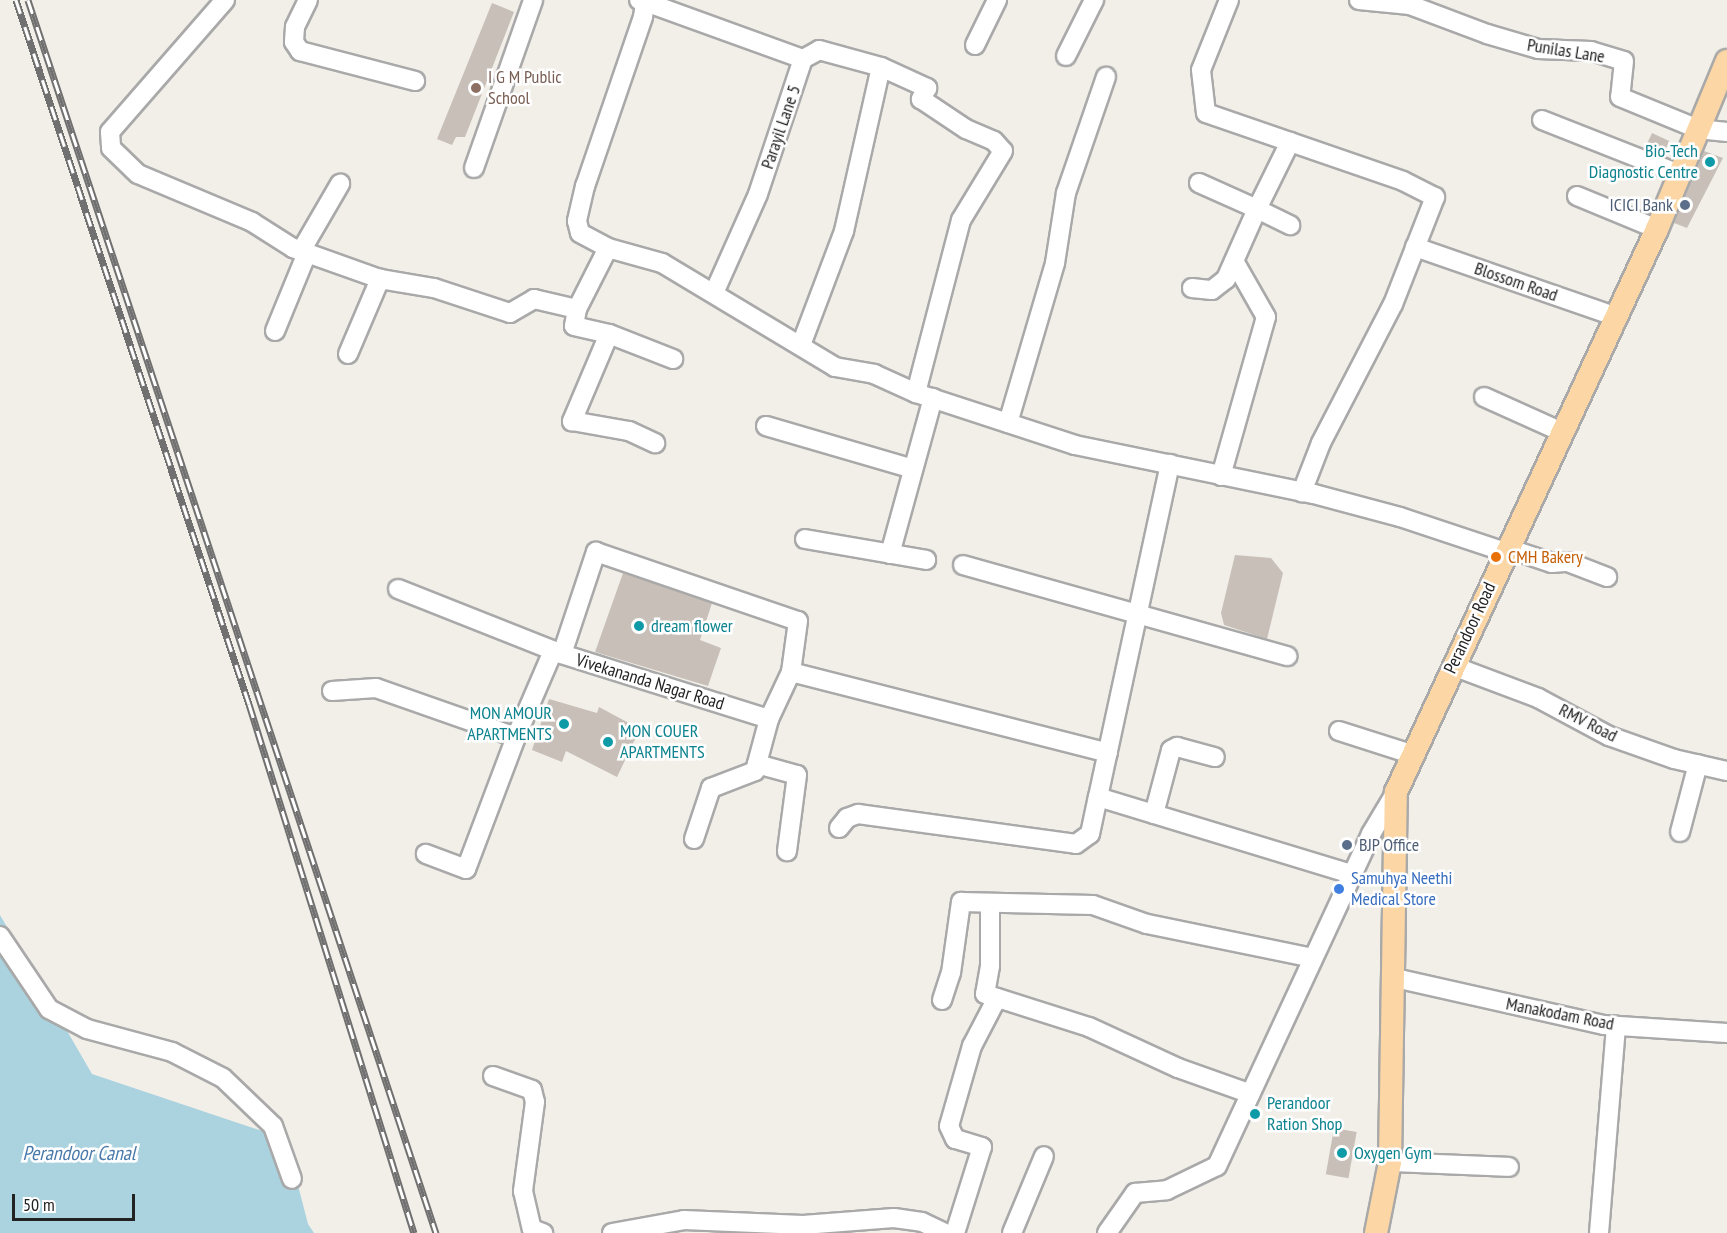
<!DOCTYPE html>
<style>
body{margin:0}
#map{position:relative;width:1727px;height:1233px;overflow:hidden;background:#f2efe9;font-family:"PT Sans Narrow",sans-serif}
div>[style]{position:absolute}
.water>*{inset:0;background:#aad3df}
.building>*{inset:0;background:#c7bfb8;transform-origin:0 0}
.roads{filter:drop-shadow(2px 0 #a9a9a9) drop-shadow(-2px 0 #a9a9a9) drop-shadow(0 2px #a9a9a9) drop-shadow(0 -2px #a9a9a9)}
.minor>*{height:18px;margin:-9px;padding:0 9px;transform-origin:9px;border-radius:9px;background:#fff}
.major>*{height:22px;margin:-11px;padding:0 11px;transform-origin:11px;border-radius:11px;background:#fcd6a4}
.rail>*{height:7px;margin-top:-3.5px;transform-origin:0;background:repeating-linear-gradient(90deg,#fff 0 14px,#707070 0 28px);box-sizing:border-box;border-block:2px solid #707070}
.dots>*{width:16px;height:16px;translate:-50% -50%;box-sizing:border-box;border:3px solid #fff;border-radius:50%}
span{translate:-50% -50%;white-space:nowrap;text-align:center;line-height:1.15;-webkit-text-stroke:5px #fff;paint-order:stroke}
.street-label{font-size:18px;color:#222}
.education-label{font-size:18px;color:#785e54}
.left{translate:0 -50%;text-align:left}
.culture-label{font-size:18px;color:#0d838f}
.right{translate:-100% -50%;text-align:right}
.service-label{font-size:18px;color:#4e5e75}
.food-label{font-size:18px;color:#c56008}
.shop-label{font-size:18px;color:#366cbe}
.water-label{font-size:20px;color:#4a7aab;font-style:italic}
.scale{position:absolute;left:12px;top:1194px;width:123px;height:27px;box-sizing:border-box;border:3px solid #222;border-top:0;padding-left:8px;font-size:18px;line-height:21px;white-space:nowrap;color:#222;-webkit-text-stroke:4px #fff;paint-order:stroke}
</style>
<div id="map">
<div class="water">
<i style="clip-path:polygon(0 915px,92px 1074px,286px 1139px,308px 1224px,314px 1233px,0 1233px)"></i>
</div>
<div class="building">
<i style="clip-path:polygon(492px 3px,514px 12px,465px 137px,456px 137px,452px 145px,437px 139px)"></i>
<i style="left:1652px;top:133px;width:19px;height:17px;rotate:25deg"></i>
<i style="clip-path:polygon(1704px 151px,1723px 158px,1687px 228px,1674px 223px)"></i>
<i style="clip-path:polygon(1235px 555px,1271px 558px,1283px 573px,1267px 639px,1224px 625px,1221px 613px)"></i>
<i style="clip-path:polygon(623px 573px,712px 603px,700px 640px,721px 648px,708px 686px,595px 652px)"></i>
<i style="clip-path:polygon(549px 699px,597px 713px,599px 707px,640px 729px,617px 777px,566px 751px,562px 762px,532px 750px)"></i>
<i style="left:1334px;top:1128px;width:23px;height:47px;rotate:10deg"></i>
</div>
<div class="roads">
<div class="minor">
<i style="left:225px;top:0;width:175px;rotate:131.1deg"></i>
<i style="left:110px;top:132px;width:16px;rotate:86deg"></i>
<i style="left:111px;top:148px;width:37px;rotate:44deg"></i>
<i style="left:138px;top:174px;width:124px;rotate:22.8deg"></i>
<i style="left:252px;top:222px;width:49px;rotate:32.4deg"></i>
<i style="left:293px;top:248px;width:92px;rotate:19.6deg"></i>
<i style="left:380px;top:279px;width:55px;rotate:9.5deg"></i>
<i style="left:434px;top:288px;width:80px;rotate:18.2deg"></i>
<i style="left:510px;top:313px;width:28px;rotate:-30deg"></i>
<i style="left:534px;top:299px;width:44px;rotate:13.1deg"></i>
<i style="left:577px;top:309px;width:17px;rotate:100deg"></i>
<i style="left:574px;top:326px;width:36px;rotate:13deg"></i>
<i style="left:609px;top:334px;width:95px;rotate:113deg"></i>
<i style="left:572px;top:421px;width:58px;rotate:10deg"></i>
<i style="left:629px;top:431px;width:29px;rotate:25deg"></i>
<i style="left:308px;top:0;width:30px;rotate:116deg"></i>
<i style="left:295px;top:27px;width:15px;rotate:94deg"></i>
<i style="left:294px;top:42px;width:11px;rotate:56deg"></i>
<i style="left:300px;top:51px;width:119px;rotate:14.6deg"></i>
<i style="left:639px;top:0;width:7px;rotate:27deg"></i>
<i style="left:645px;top:3px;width:14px;rotate:98deg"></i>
<i style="left:643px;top:17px;width:179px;rotate:108.9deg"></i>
<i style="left:585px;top:186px;width:36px;rotate:103deg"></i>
<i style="left:577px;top:221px;width:12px;rotate:76deg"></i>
<i style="left:580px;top:233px;width:32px;rotate:28deg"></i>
<i style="left:608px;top:248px;width:56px;rotate:15.5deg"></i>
<i style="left:662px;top:263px;width:202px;rotate:31deg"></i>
<i style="left:835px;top:367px;width:40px;rotate:10deg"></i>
<i style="left:874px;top:374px;width:46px;rotate:24.3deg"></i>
<i style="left:916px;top:393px;width:167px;rotate:18.1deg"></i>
<i style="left:1075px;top:445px;width:244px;rotate:11.6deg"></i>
<i style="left:1314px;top:494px;width:89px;rotate:15deg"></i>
<i style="left:1400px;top:517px;width:111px;rotate:18.4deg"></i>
<i style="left:640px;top:0;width:173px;rotate:19.9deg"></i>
<i style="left:803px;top:59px;width:18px;rotate:-29deg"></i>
<i style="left:819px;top:50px;width:64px;rotate:15.3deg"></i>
<i style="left:881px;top:67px;width:51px;rotate:24.5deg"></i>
<i style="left:927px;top:88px;width:13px;rotate:119deg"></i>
<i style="left:921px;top:99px;width:54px;rotate:33.7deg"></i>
<i style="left:966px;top:129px;width:30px;rotate:23deg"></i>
<i style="left:994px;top:141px;width:13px;rotate:48deg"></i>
<i style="left:1003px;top:151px;width:81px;rotate:121.3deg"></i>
<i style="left:961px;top:220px;width:179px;rotate:104.6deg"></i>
<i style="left:1229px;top:0;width:75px;rotate:111.8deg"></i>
<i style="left:1201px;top:70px;width:43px;rotate:83.4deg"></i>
<i style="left:1206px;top:113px;width:208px;rotate:19deg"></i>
<i style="left:1403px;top:181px;width:36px;rotate:27deg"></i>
<i style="left:1435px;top:197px;width:115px;rotate:111.4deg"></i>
<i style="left:1393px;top:304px;width:157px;rotate:117.4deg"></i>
<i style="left:1321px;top:443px;width:53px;rotate:111.2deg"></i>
<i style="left:1359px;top:0;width:51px;rotate:5.6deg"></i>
<i style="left:1410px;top:5px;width:82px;rotate:20.6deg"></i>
<i style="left:1487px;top:34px;width:53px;rotate:16.4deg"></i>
<i style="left:1538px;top:49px;width:53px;rotate:2.2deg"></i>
<i style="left:1591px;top:51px;width:34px;rotate:17deg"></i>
<i style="left:1624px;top:61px;width:36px;rotate:96deg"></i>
<i style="left:1620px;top:97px;width:84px;rotate:22.3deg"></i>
<i style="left:1698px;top:129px;width:29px;rotate:6deg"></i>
<i style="left:975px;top:45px;width:50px;rotate:-63.9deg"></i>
<i style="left:1066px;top:56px;width:63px;rotate:-63.4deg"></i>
<i style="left:1542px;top:120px;width:147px;rotate:21.5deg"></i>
<i style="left:474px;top:168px;width:178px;rotate:-70.6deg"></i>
<i style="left:1199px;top:183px;width:64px;rotate:24.1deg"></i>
<i style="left:1257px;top:209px;width:75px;rotate:-63.8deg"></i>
<i style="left:1577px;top:196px;width:87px;rotate:22.4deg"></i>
<i style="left:1415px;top:247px;width:214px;rotate:19.1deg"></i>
<i style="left:301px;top:251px;width:78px;rotate:-59.8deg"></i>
<i style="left:1192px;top:288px;width:20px;rotate:6deg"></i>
<i style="left:1212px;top:290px;width:18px;rotate:-38deg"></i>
<i style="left:1226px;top:279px;width:77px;rotate:-66.1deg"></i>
<i style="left:1257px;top:209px;width:37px;rotate:26deg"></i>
<i style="left:714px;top:293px;width:108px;rotate:-66deg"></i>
<i style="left:758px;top:194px;width:142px;rotate:-71.6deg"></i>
<i style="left:577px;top:309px;width:68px;rotate:-63.1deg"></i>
<i style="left:275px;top:331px;width:84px;rotate:-67.7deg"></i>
<i style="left:609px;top:334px;width:69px;rotate:21.3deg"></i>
<i style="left:801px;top:345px;width:122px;rotate:-69.3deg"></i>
<i style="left:844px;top:231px;width:168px;rotate:-77.3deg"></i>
<i style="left:348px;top:354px;width:82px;rotate:-66.9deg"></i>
<i style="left:1484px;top:397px;width:85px;rotate:24.2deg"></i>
<i style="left:1008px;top:423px;width:167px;rotate:-73.6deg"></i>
<i style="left:1055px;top:263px;width:71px;rotate:-81.1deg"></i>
<i style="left:1066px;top:193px;width:123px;rotate:-71deg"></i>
<i style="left:766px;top:426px;width:153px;rotate:16.3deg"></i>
<i style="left:1170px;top:464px;width:341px;rotate:102.2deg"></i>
<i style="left:1098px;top:797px;width:265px;rotate:16.9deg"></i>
<i style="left:1221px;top:476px;width:165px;rotate:-74.2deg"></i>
<i style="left:1266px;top:317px;width:64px;rotate:-119.7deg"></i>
<i style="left:805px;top:539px;width:123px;rotate:9.8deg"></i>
<i style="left:1507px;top:548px;width:47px;rotate:18.4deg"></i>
<i style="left:1552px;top:563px;width:16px;rotate:-4deg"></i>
<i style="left:1568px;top:562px;width:42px;rotate:21deg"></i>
<i style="left:890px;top:554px;width:162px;rotate:-74.6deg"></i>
<i style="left:963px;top:565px;width:337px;rotate:15.7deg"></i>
<i style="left:398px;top:589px;width:176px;rotate:21.6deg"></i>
<i style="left:1453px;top:666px;width:91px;rotate:20.6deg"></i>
<i style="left:1538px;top:698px;width:81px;rotate:28.2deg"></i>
<i style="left:1609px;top:736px;width:69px;rotate:19.5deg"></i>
<i style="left:1674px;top:759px;width:54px;rotate:12.8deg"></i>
<i style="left:791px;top:672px;width:52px;rotate:115.1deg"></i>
<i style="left:769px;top:719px;width:217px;rotate:-162.6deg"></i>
<i style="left:562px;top:654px;width:108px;rotate:-71.6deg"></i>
<i style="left:596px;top:552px;width:213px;rotate:18.9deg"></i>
<i style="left:798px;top:621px;width:51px;rotate:97.8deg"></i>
<i style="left:791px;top:672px;width:327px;rotate:14.3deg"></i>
<i style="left:332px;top:691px;width:44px;rotate:-3.9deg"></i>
<i style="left:376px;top:688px;width:148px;rotate:19.3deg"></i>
<i style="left:516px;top:737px;width:141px;rotate:110.7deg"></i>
<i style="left:466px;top:869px;width:43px;rotate:-159.4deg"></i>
<i style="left:1339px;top:731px;width:76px;rotate:17.7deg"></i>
<i style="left:516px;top:737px;width:94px;rotate:-66.7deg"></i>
<i style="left:757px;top:764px;width:41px;rotate:15.4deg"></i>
<i style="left:797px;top:775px;width:77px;rotate:97.5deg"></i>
<i style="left:1154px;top:814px;width:66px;rotate:-75.1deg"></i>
<i style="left:1171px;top:750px;width:7px;rotate:-27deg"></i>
<i style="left:1177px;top:747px;width:39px;rotate:15deg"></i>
<i style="left:839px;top:828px;width:13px;rotate:-51deg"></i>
<i style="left:847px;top:818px;width:12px;rotate:-20deg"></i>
<i style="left:858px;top:814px;width:220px;rotate:7.8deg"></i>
<i style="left:1076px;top:844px;width:17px;rotate:-36deg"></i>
<i style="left:1090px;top:834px;width:38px;rotate:-78deg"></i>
<i style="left:1680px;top:832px;width:70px;rotate:-75.2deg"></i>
<i style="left:694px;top:839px;width:54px;rotate:-71.6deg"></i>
<i style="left:711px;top:788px;width:47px;rotate:-21.1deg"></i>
<i style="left:755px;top:771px;width:54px;rotate:-74.9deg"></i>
<i style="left:990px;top:904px;width:62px;rotate:90deg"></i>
<i style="left:990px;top:966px;width:28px;rotate:100deg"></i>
<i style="left:985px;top:994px;width:109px;rotate:17.6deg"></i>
<i style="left:1089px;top:1027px;width:98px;rotate:24.7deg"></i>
<i style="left:1178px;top:1068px;width:77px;rotate:19.6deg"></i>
<i style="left:0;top:936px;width:88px;rotate:56.1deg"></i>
<i style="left:49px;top:1009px;width:43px;rotate:27.8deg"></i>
<i style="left:87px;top:1029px;width:88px;rotate:15.1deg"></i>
<i style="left:172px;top:1052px;width:57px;rotate:27deg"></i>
<i style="left:223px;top:1078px;width:69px;rotate:43.8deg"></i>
<i style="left:273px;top:1126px;width:56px;rotate:70.3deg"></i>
<i style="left:1395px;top:978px;width:214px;rotate:12.7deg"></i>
<i style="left:1604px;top:1025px;width:123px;rotate:3.7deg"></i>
<i style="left:942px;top:1000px;width:28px;rotate:-72deg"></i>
<i style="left:951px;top:973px;width:72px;rotate:-82deg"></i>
<i style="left:961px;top:902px;width:132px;rotate:1.3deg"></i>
<i style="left:1093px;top:905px;width:57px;rotate:19.4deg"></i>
<i style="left:1147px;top:924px;width:169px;rotate:11.6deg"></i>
<i style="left:493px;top:1076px;width:41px;rotate:19.7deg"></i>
<i style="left:532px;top:1090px;width:12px;rotate:76deg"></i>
<i style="left:535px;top:1102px;width:90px;rotate:97.7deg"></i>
<i style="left:523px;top:1191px;width:39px;rotate:77deg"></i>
<i style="left:532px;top:1229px;width:12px;rotate:20deg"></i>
<i style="left:1390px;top:1162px;width:119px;rotate:2.4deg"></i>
<i style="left:612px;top:1233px;width:73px;rotate:-10.2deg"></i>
<i style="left:684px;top:1220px;width:119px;rotate:2.4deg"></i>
<i style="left:803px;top:1225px;width:91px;rotate:-4.4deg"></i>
<i style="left:894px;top:1218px;width:28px;rotate:8deg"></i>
<i style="left:922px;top:1222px;width:25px;rotate:26deg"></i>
<i style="left:955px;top:1233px;width:90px;rotate:-72.6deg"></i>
<i style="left:982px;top:1147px;width:28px;rotate:-163deg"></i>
<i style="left:955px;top:1139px;width:14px;rotate:-115deg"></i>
<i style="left:949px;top:1126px;width:83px;rotate:-74deg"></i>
<i style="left:972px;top:1046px;width:54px;rotate:-62.5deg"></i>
<i style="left:1012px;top:1233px;width:83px;rotate:-67.4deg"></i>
<i style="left:1107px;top:1233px;width:49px;rotate:-55deg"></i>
<i style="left:1135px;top:1193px;width:32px;rotate:-5deg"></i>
<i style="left:1167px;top:1190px;width:55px;rotate:-25.6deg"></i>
<i style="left:1217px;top:1166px;width:366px;rotate:-65.1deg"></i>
<i style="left:1371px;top:834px;width:49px;rotate:-59.2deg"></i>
<i style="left:1599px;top:1233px;width:208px;rotate:-85.3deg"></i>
</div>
<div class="major">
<i style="left:1376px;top:1233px;width:72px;rotate:-78.8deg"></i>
<i style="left:1390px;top:1162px;width:370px;rotate:-89.1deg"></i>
<i style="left:1396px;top:792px;width:621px;rotate:-65.13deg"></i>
<i style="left:1657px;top:229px;width:182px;rotate:-67.4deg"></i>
</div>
</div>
<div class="rail">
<i style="left:16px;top:0;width:742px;rotate:71.69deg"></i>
<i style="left:249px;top:704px;width:554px;rotate:72.68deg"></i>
<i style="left:28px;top:0;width:1299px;rotate:71.69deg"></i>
</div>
<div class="dots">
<i style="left:476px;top:88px;background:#8d6e63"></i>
<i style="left:1710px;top:162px;background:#0f9aa8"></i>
<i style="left:1685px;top:205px;background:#5c6f8a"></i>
<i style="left:1496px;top:557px;background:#e8710a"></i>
<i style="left:639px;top:626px;background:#0f9aa8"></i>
<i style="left:564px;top:724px;background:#0f9aa8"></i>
<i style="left:608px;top:742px;background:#0f9aa8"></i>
<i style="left:1347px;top:845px;background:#5c6f8a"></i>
<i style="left:1339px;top:889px;background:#3f7fe0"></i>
<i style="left:1255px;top:1114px;background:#0f9aa8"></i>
<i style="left:1342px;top:1153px;background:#0f9aa8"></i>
</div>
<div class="street-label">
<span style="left:1566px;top:51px;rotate:9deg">Punilas Lane</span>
<span style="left:781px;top:127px;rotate:-71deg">Parayil Lane 5</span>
<span style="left:1516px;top:282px;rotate:19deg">Blossom Road</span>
<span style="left:1470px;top:628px;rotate:-65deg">Perandoor Road</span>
<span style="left:650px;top:682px;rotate:17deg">Vivekananda Nagar Road</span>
<span style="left:1588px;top:723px;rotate:27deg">RMV Road</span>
<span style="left:1560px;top:1014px;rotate:11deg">Manakodam Road</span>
</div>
<div class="education-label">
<span class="left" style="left:488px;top:88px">I G M Public<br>School</span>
</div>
<div class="culture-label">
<span class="right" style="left:1698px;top:162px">Bio-Tech<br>Diagnostic Centre</span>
<span class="left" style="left:651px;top:626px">dream flower</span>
<span class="right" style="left:552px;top:724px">MON AMOUR<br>APARTMENTS</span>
<span class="left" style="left:620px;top:742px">MON COUER<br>APARTMENTS</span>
<span class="left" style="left:1267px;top:1114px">Perandoor<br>Ration Shop</span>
<span class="left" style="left:1354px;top:1153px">Oxygen Gym</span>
</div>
<div class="service-label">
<span class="right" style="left:1673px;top:205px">ICICI Bank</span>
<span class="left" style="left:1359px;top:845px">BJP Office</span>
</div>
<div class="food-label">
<span class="left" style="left:1508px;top:557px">CMH Bakery</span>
</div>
<div class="shop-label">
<span class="left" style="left:1351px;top:889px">Samuhya Neethi<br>Medical Store</span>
</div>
<div class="water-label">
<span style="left:79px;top:1153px">Perandoor Canal</span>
</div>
<div class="scale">50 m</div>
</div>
